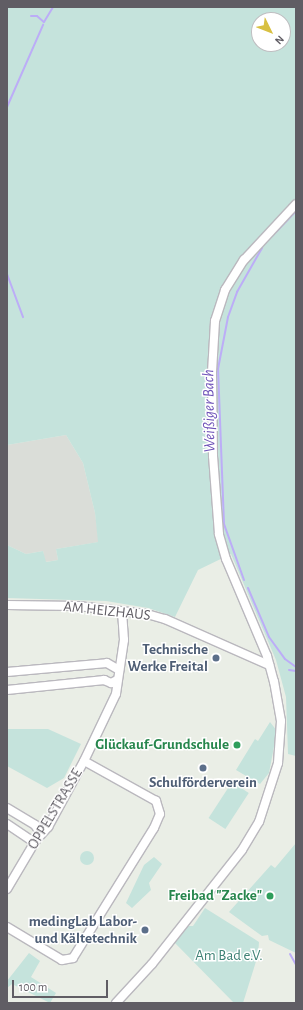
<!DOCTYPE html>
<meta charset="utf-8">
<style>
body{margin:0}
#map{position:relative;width:303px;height:1010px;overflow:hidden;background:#eaeee6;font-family:"Alegreya Sans",sans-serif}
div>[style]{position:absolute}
.industrial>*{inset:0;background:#daddd8}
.green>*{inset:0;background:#c5e3dc;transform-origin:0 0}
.round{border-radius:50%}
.stream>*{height:2px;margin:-1px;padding:0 1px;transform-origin:1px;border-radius:1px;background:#bcadf7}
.roads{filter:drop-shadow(1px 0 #bab8be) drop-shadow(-1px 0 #bab8be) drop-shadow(0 1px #bab8be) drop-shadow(0 -1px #bab8be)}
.street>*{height:8px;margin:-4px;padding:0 4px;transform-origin:4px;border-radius:4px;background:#fff}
.dots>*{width:11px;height:11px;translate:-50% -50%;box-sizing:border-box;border:2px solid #fff;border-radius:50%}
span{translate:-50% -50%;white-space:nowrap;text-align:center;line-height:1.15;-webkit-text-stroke:3px #fff;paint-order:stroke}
.street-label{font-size:15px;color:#605d64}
.service-label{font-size:15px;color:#4e5e75;font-weight:700}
.right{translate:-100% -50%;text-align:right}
.leisure-label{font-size:15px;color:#27864d;font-weight:700}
.park-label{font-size:15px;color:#3e8275}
.water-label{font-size:16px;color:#6e52b8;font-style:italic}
.frame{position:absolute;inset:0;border:8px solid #605d64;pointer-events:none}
.north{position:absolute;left:251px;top:12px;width:40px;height:40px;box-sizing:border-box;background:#fff;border:1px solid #bfbec1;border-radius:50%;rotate:133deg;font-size:11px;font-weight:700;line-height:16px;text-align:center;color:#605d64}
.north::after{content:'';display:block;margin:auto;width:14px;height:18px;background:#d8c042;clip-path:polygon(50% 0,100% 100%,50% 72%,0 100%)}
.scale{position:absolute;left:12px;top:980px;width:96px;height:18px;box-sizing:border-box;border:2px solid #605d64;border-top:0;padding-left:5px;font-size:12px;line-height:14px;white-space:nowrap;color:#605d64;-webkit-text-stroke:3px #fff;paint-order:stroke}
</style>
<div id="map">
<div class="industrial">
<i style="clip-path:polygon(66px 435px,83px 463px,95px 513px,99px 542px,56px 549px,58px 560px,45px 562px,43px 551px,26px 554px,7px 545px,7px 445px)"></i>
</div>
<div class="green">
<i style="clip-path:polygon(evenodd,7px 7px,296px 7px,296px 756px,288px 754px,286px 697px,276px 660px,231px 554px,198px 570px,175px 617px,148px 608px,106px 601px,7px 598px,7px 545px,26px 554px,43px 551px,46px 562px,58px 560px,56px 549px,98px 542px,95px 513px,83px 463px,66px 435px,7px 445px,7px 7px,259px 20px,283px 20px,283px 44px,259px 44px,259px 20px)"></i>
<i style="clip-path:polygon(270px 722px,277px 731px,269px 773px,260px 784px,236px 770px,255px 739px,258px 741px)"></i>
<i style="clip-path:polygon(7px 729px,48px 729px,81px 744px,64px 778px,47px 788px,7px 766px)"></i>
<i style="left:232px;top:782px;width:20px;height:43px;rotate:33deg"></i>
<i style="clip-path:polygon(296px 843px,296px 953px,269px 940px,268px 935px,262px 936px,229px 912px,271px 865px,275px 868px)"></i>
<i class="round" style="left:80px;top:851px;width:14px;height:14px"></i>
<i style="clip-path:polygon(154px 857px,162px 864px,149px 883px,151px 890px,132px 908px,126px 903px,144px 865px)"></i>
<i style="clip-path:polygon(205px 908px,259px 942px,258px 955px,243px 1003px,234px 1003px,174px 942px,187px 926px,193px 926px)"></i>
<i style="clip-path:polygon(29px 953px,40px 961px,31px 977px,56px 993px,50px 1003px,12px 984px,7px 988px,7px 981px)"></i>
</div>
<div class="stream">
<i style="left:31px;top:16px;width:6px"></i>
<i style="left:37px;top:16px;width:9px;rotate:41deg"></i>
<i style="left:44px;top:22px;width:17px;rotate:-59deg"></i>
<i style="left:7px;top:107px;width:90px;rotate:-66.3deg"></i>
<i style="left:272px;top:236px;width:35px;rotate:-46deg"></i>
<i style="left:7px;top:274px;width:46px;rotate:69.6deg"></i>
<i style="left:244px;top:580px;width:59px;rotate:-109.7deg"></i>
<i style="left:224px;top:524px;width:155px;rotate:-92.2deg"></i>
<i style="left:218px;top:369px;width:53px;rotate:-79.1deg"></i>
<i style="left:228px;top:317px;width:27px;rotate:-70deg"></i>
<i style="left:237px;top:292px;width:51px;rotate:-60.4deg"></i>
<i style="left:248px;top:588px;width:53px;rotate:66.8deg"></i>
<i style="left:269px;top:637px;width:27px;rotate:54deg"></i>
<i style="left:285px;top:659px;width:14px;rotate:36deg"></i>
<i style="left:289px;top:670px;width:7px;rotate:8deg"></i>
<i style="left:290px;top:954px;width:13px;rotate:61deg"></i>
</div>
<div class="roads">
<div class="street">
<i style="left:7px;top:605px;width:71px;rotate:0.8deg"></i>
<i style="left:78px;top:606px;width:69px;rotate:6.6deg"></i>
<i style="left:147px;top:614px;width:19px;rotate:16deg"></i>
<i style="left:165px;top:619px;width:114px;rotate:23.9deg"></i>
<i style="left:7px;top:672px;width:100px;rotate:-5.1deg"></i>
<i style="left:107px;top:663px;width:14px;rotate:30deg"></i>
<i style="left:7px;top:690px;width:98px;rotate:-5.9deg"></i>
<i style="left:104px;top:680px;width:8px;rotate:23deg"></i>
<i style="left:111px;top:683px;width:7px;rotate:-27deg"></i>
<i style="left:7px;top:808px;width:33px;rotate:31deg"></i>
<i style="left:35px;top:825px;width:11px;rotate:56deg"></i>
<i style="left:7px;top:824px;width:30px;rotate:34deg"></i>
<i style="left:32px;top:841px;width:4px;rotate:-14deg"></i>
<i style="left:7px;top:889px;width:57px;rotate:-59.4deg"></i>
<i style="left:36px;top:840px;width:18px;rotate:-47deg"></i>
<i style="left:48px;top:827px;width:75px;rotate:-61.4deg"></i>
<i style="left:84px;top:761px;width:74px;rotate:-64.5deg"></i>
<i style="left:116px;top:694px;width:55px;rotate:-81.6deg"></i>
<i style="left:124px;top:640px;width:28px;rotate:-94deg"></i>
<i style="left:7px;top:927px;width:64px;rotate:31deg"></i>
<i style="left:62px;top:960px;width:11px;rotate:-10deg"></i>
<i style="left:73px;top:958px;width:153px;rotate:-58.1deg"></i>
<i style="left:154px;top:828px;width:15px;rotate:-67deg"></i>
<i style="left:160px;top:814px;width:14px;rotate:-107deg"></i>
<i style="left:156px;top:801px;width:82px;rotate:-150.9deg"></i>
<i style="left:116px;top:1003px;width:53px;rotate:-47.3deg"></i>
<i style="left:152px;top:964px;width:145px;rotate:-51.7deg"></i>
<i style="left:242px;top:850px;width:33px;rotate:-59deg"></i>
<i style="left:259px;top:822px;width:62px;rotate:-72.1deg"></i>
<i style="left:278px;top:763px;width:42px;rotate:-85.9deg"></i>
<i style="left:281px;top:721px;width:40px;rotate:-100deg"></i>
<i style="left:274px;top:682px;width:27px;rotate:-105deg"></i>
<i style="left:267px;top:656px;width:105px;rotate:-112.9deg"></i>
<i style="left:226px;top:559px;width:26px;rotate:-106deg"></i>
<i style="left:219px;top:534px;width:78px;rotate:-94.4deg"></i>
<i style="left:213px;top:456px;width:84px;rotate:-90.7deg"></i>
<i style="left:212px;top:372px;width:51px;rotate:-86.6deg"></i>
<i style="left:215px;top:321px;width:33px;rotate:-72deg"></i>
<i style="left:225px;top:290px;width:36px;rotate:-58deg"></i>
<i style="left:244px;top:260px;width:76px;rotate:-47.1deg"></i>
</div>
</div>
<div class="dots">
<i style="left:216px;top:658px;background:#5c6f8a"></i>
<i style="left:237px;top:745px;background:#2e9e5b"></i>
<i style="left:203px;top:768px;background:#5c6f8a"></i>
<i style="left:270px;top:896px;background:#2e9e5b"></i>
<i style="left:145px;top:930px;background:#5c6f8a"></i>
</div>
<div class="street-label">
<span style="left:107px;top:611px;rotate:6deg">AM HEIZHAUS</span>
<span style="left:55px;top:809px;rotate:-59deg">OPPELSTRASSE</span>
</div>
<div class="service-label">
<span class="right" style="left:208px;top:658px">Technische<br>Werke Freital</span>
<span style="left:203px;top:783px">Schulförderverein</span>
<span class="right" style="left:137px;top:930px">medingLab Labor-<br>und Kältetechnik</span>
</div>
<div class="leisure-label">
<span class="right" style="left:229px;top:745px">Glückauf-Grundschule</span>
<span class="right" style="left:262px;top:896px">Freibad "Zacke"</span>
</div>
<div class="park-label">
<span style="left:229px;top:956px">Am Bad e.V.</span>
</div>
<div class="water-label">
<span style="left:209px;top:411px;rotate:-91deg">Weißiger Bach</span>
</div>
<div class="frame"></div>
<div class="north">N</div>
<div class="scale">100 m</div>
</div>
